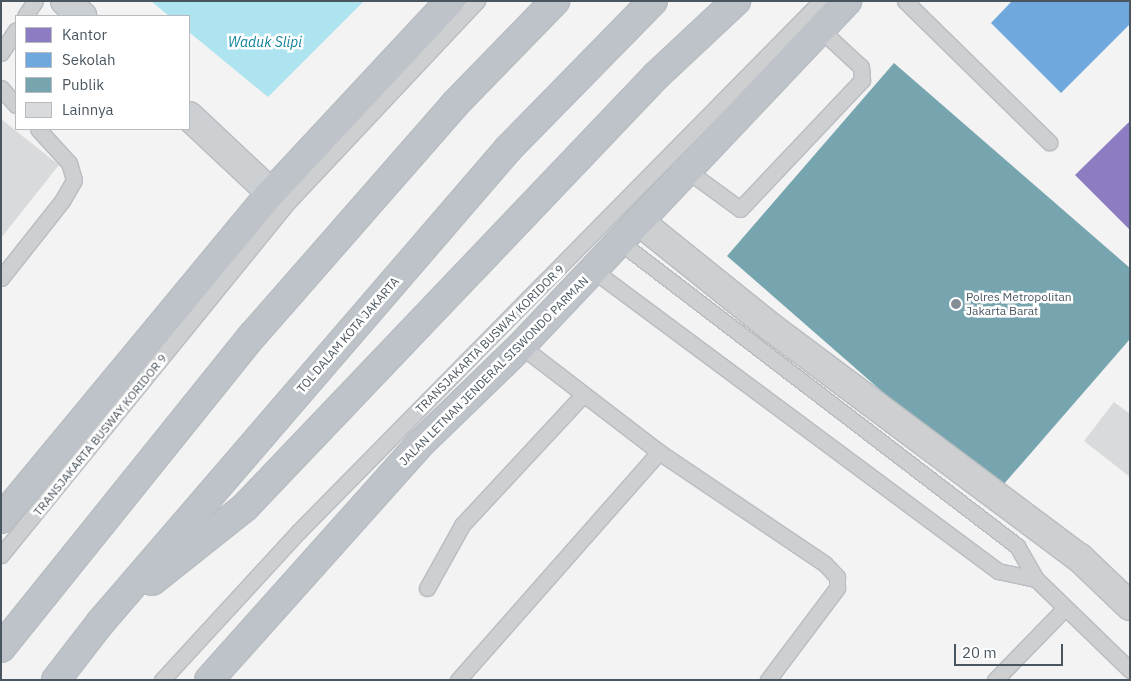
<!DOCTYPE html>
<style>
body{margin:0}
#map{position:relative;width:1131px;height:681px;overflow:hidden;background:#f3f3f3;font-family:"IBM Plex Sans",sans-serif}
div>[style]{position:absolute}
.water>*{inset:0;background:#ade4ef}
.offices>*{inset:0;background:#8e7cc3}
.schools>*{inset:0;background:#6fa8dc}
.public>*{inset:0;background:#76a5af}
.building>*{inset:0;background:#d9dadb}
.roads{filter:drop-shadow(1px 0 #b8bdc2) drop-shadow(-1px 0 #b8bdc2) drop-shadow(0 1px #b8bdc2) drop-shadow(0 -1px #b8bdc2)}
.lane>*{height:15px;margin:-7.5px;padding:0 7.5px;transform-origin:7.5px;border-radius:7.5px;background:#cdcfd1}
.street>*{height:28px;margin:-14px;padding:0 14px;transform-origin:14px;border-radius:14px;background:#cdcfd1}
.secondary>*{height:28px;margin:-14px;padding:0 14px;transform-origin:14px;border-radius:14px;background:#cdd0d3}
.highway>*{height:28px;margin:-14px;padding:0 14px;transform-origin:14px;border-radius:14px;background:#bdc3c8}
.dots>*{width:14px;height:14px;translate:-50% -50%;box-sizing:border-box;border:2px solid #fff;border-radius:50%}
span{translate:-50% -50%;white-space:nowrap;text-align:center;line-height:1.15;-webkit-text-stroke:5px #fff;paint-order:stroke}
.poi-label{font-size:12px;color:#495660}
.left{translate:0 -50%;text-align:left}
.street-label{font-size:12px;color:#495660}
.water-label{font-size:14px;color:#0d8199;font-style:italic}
.frame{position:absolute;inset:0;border:2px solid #495660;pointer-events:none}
.legend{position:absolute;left:15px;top:15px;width:175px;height:115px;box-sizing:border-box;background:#fff;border:1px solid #b6bbbf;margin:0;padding:6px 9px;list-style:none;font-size:15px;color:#495660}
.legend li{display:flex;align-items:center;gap:10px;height:25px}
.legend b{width:25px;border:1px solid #b6bbbf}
.scale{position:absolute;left:954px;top:644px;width:109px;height:22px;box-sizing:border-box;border:2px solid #495660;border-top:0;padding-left:6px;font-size:15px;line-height:18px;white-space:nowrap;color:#495660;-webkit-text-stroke:4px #fff;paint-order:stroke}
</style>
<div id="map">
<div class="water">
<i style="clip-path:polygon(151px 1px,364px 1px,268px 97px,189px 32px,189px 16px,169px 16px)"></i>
</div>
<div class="offices">
<i style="clip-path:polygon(1130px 121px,1130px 230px,1075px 175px)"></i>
</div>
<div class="schools">
<i style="clip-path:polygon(1012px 1px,1130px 1px,1130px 24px,1061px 93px,991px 23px)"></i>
</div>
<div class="public">
<i style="clip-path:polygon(894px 63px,1130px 268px,1130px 339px,997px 492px,727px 256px)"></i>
</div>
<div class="building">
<i style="clip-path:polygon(1px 119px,59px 165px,1px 238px)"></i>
<i style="clip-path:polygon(1114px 402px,1130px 414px,1130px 477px,1084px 441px)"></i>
</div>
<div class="roads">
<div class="lane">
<i style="left:905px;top:1px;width:202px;rotate:44.4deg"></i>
<i style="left:25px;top:16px;width:18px;rotate:-56deg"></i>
<i style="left:1px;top:53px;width:27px;rotate:-57deg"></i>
<i style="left:1px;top:88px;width:23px;rotate:49deg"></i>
<i style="left:688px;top:171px;width:64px;rotate:36.2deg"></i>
<i style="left:740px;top:209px;width:178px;rotate:-46.6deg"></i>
<i style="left:862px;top:80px;width:13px;rotate:-94deg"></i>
<i style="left:861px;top:67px;width:56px;rotate:-137.2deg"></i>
<i style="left:620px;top:242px;width:500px;rotate:37.44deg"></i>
<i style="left:1017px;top:546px;width:38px;rotate:60deg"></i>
<i style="left:1036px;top:579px;width:131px;rotate:44.1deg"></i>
<i style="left:593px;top:270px;width:505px;rotate:36.62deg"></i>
<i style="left:998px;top:571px;width:39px;rotate:12deg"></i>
<i style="left:1px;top:278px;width:98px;rotate:-51.6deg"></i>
<i style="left:62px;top:201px;width:24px;rotate:-60deg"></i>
<i style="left:74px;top:180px;width:18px;rotate:-106deg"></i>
<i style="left:69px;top:163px;width:46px;rotate:-132.4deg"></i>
<i style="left:521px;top:346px;width:174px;rotate:37.5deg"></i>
<i style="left:659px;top:452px;width:200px;rotate:34deg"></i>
<i style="left:825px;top:564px;width:18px;rotate:47deg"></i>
<i style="left:837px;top:577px;width:11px;rotate:90deg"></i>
<i style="left:837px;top:588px;width:115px;rotate:126.9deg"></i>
<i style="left:1px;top:555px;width:455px;rotate:-50.9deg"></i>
<i style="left:288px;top:202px;width:276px;rotate:-46.8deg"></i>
<i style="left:427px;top:588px;width:72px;rotate:-60.9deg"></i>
<i style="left:462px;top:525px;width:178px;rotate:-47.1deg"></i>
<i style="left:162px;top:680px;width:201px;rotate:-47.4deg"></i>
<i style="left:298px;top:532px;width:745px;rotate:-45.43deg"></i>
<i style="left:458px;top:680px;width:304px;rotate:-48.6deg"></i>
<i style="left:995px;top:680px;width:99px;rotate:-45.8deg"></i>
</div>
<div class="street">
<i style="left:640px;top:222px;width:169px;rotate:38.8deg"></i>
<i style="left:772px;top:328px;width:384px;rotate:36.8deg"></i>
<i style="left:1080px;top:558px;width:69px;rotate:43.8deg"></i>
</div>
<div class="secondary">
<i style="left:65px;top:1px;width:23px;rotate:41deg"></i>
<i style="left:189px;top:116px;width:112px;rotate:43.2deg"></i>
</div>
<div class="highway">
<i style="left:1px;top:519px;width:423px;rotate:-50.4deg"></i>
<i style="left:271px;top:193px;width:262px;rotate:-47deg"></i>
<i style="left:152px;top:581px;width:119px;rotate:-38.5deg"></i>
<i style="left:245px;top:507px;width:597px;rotate:-46.36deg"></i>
<i style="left:657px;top:75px;width:108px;rotate:-43.1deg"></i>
<i style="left:1px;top:648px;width:402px;rotate:-51.2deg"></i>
<i style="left:253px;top:335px;width:307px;rotate:-48.8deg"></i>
<i style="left:455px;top:104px;width:144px;rotate:-45.8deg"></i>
<i style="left:56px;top:680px;width:72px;rotate:-52.3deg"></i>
<i style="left:100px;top:623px;width:625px;rotate:-49.28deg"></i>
<i style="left:508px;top:149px;width:207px;rotate:-45.6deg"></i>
<i style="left:209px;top:680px;width:319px;rotate:-48.2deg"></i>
<i style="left:422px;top:442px;width:138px;rotate:-44.1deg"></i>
<i style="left:521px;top:346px;width:475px;rotate:-46.6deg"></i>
</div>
</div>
<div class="dots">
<i style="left:956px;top:304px;background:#848d93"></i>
</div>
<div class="poi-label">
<span class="left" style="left:966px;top:304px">Polres Metropolitan<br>Jakarta Barat</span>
</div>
<div class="street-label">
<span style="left:348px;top:335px;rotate:-49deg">TOL DALAM KOTA JAKARTA</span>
<span style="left:490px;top:339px;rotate:-45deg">TRANSJAKARTA BUSWAY KORIDOR 9</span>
<span style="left:494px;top:371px;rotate:-45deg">JALAN LETNAN JENDERAL SISWONDO PARMAN</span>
<span style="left:100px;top:435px;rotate:-51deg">TRANSJAKARTA BUSWAY KORIDOR 9</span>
</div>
<div class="water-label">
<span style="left:265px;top:42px">Waduk Slipi</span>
</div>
<div class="frame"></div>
<ul class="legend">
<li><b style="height:14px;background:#8e7cc3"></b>Kantor</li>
<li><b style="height:14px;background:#6fa8dc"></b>Sekolah</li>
<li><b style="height:14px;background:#76a5af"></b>Publik</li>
<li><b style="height:14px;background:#d9dadb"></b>Lainnya</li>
</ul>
<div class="scale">20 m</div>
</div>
